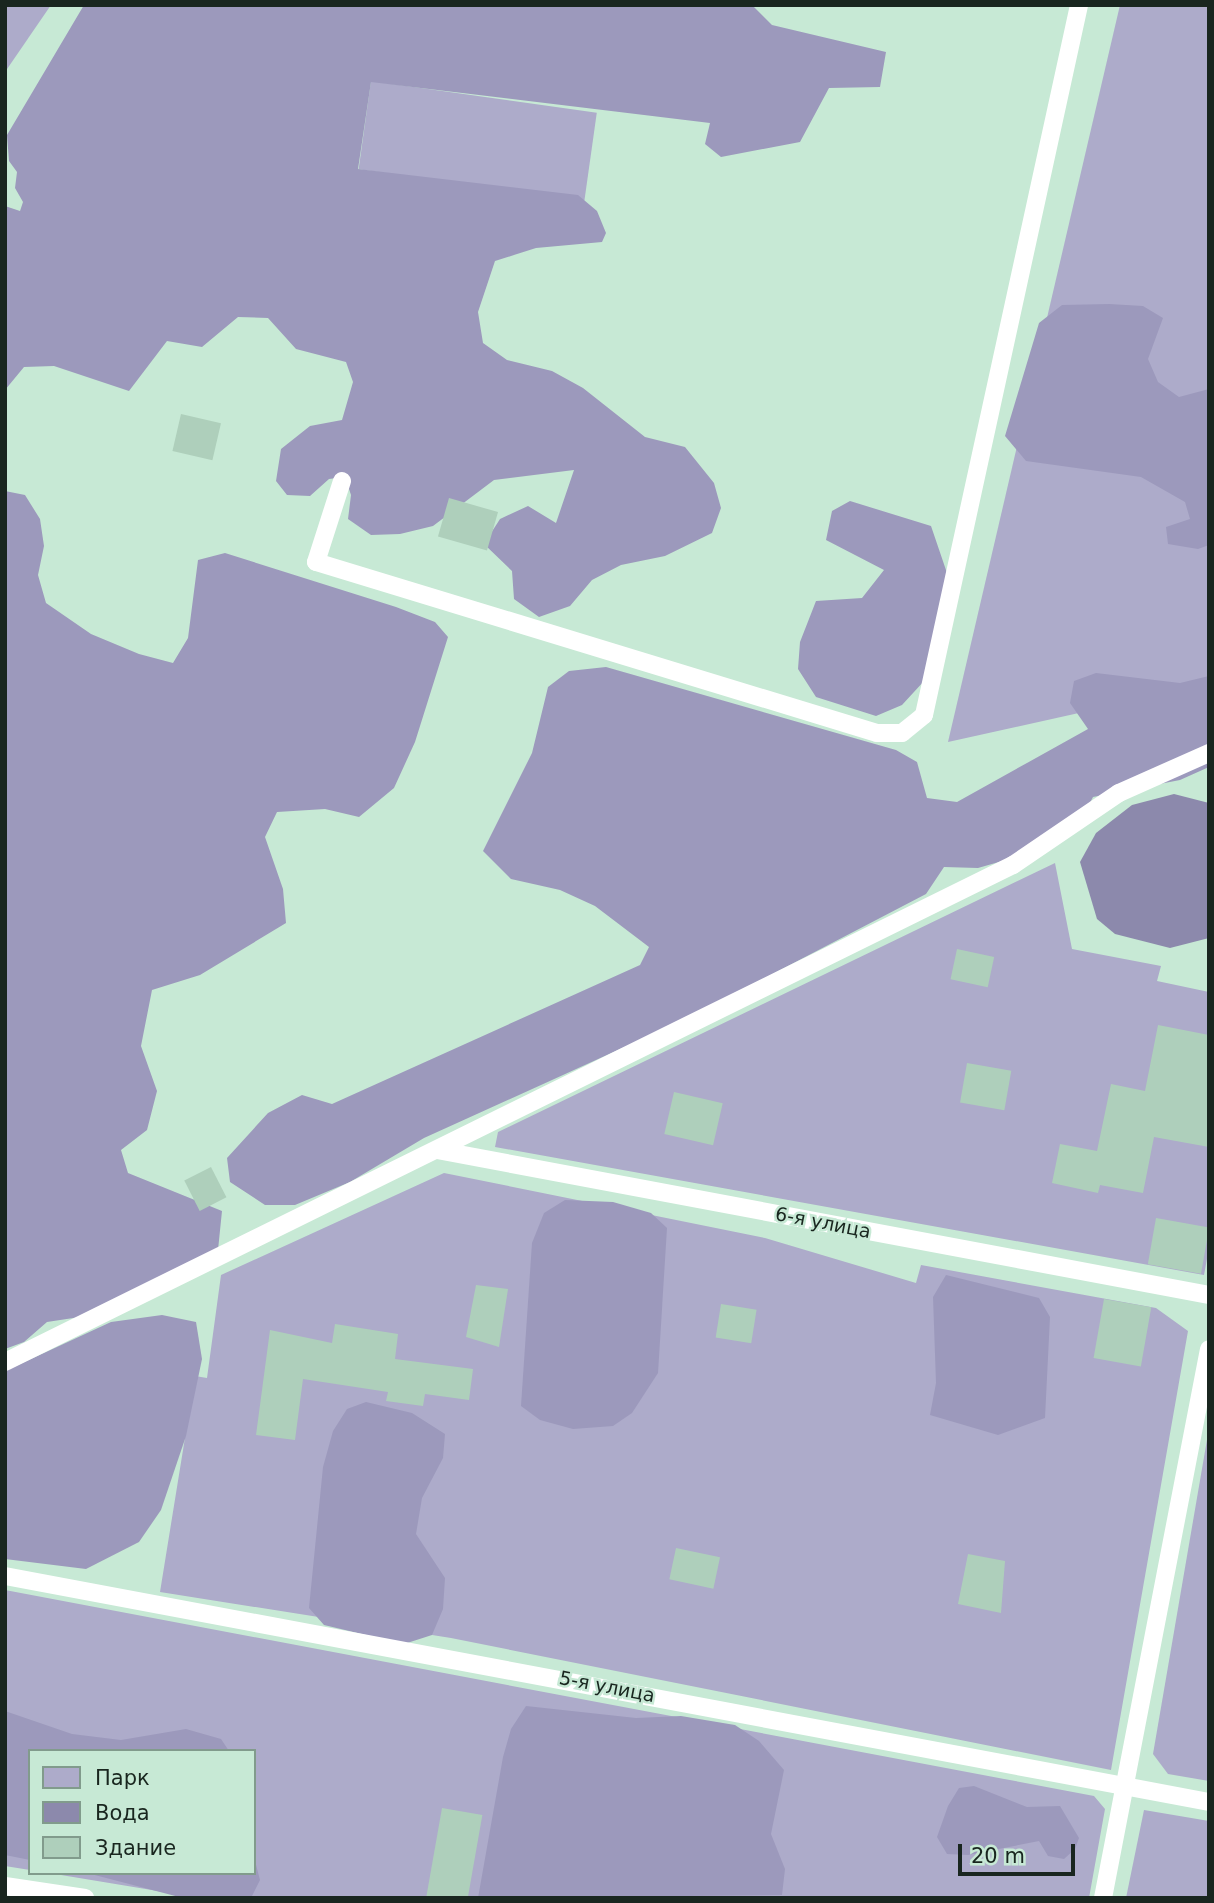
<!DOCTYPE html>
<meta charset="utf-8">
<style>
body{margin:0}
#map{position:relative;width:1214px;height:1903px;overflow:hidden;background:#c7e9d5;font-family:"DejaVu Sans",sans-serif}
div>[style]{position:absolute}
.green>*{inset:0;background:#adabca;transform-origin:0 0}
.forest>*{inset:0;background:#9c99bc}
.water>*{inset:0;background:#8c89ac}
.building>*{inset:0;background:#aecfbb;transform-origin:0 0}
.service>*{height:18px;margin:-9px;padding:0 9px;transform-origin:9px;border-radius:9px;background:#fff}
span{translate:-50% -50%;white-space:nowrap;text-align:center;line-height:1.15;-webkit-text-stroke:5px #c7e9d5;paint-order:stroke}
.street-label{font-size:19px;color:#19261f}
.frame{position:absolute;inset:0;border:7px solid #19261f;pointer-events:none}
.legend{position:absolute;left:28px;top:1749px;width:228px;height:126px;box-sizing:border-box;background:#c7e9d5;border:2px solid #819b8c;margin:0;padding:9px 12px;list-style:none;font-size:21px;color:#19261f}
.legend li{display:flex;align-items:center;gap:14px;height:35px}
.legend b{width:35px;border:2px solid #819b8c}
.scale{position:absolute;left:958px;top:1844px;width:117px;height:32px;box-sizing:border-box;border:4px solid #19261f;border-top:0;padding-left:9px;font-size:21px;line-height:24px;white-space:nowrap;color:#19261f;-webkit-text-stroke:5px #c7e9d5;paint-order:stroke}
</style>
<div id="map">
<div class="green">
<i style="clip-path:polygon(5px 5px,51px 5px,5px 72px)"></i>
<i style="clip-path:polygon(1120px 5px,1209px 5px,1209px 684px,948px 742px)"></i>
<i style="left:371px;top:81px;width:228px;height:89px;rotate:8deg"></i>
<i style="clip-path:polygon(1055px 863px,1072px 949px,1161px 966px,1157px 981px,1209px 992px,1209px 1248px,1204px 1275px,495px 1147px,498px 1132px)"></i>
<i style="clip-path:polygon(444px 1173px,765px 1238px,916px 1283px,921px 1265px,1156px 1308px,1188px 1331px,1111px 1770px,451px 1638px,160px 1592px,195px 1376px,207px 1378px,221px 1275px)"></i>
<i style="clip-path:polygon(1209px 1428px,1209px 1781px,1168px 1774px,1153px 1754px)"></i>
<i style="clip-path:polygon(5px 1590px,1094px 1796px,1105px 1809px,1089px 1898px,200px 1898px,49px 1873px,254px 1873px,254px 1751px,30px 1751px,30px 1870px,5px 1866px)"></i>
<i style="clip-path:polygon(1144px 1810px,1209px 1821px,1209px 1898px,1126px 1898px)"></i>
</div>
<div class="forest">
<i style="clip-path:polygon(84px 5px,752px 5px,772px 25px,886px 52px,880px 87px,829px 88px,800px 142px,721px 157px,705px 144px,710px 123px,371px 82px,358px 169px,578px 195px,597px 211px,606px 233px,602px 242px,536px 248px,495px 261px,478px 312px,483px 343px,507px 360px,552px 371px,583px 388px,645px 437px,685px 447px,714px 483px,721px 508px,712px 533px,665px 556px,621px 565px,592px 580px,570px 606px,539px 617px,514px 599px,512px 571px,484px 544px,500px 519px,528px 506px,556px 523px,574px 470px,494px 480px,433px 526px,400px 534px,371px 535px,348px 519px,351px 495px,345px 477px,329px 479px,310px 496px,287px 495px,276px 481px,281px 449px,310px 426px,342px 420px,353px 382px,346px 362px,296px 349px,268px 318px,238px 317px,202px 347px,167px 341px,129px 391px,54px 366px,24px 367px,5px 390px,5px 206px,20px 211px,23px 202px,15px 188px,17px 172px,9px 161px,7px 135px)"></i>
<i style="clip-path:polygon(1109px 304px,1143px 306px,1163px 318px,1148px 359px,1158px 382px,1179px 397px,1209px 389px,1209px 545px,1198px 549px,1168px 544px,1166px 527px,1190px 519px,1185px 502px,1141px 477px,1026px 461px,1005px 436px,1039px 323px,1062px 305px)"></i>
<i style="clip-path:polygon(5px 491px,25px 495px,40px 519px,44px 546px,38px 575px,46px 603px,91px 634px,139px 654px,173px 663px,188px 638px,198px 560px,225px 553px,396px 607px,435px 622px,448px 637px,415px 742px,394px 788px,359px 817px,325px 809px,277px 812px,265px 837px,283px 889px,286px 923px,200px 975px,152px 990px,141px 1046px,157px 1091px,147px 1130px,121px 1150px,128px 1173px,222px 1211px,218px 1250px,93px 1315px,47px 1322px,24px 1342px,5px 1349px)"></i>
<i style="clip-path:polygon(850px 501px,931px 526px,947px 573px,925px 680px,902px 705px,876px 716px,816px 697px,798px 669px,800px 642px,816px 601px,862px 598px,884px 570px,826px 540px,832px 511px)"></i>
<i style="clip-path:polygon(606px 667px,896px 750px,917px 762px,927px 798px,957px 802px,1088px 729px,1070px 703px,1074px 681px,1096px 673px,1180px 683px,1209px 676px,1209px 767px,1180px 780px,1093px 797px,1077px 828px,1054px 846px,978px 868px,944px 867px,926px 894px,684px 1020px,424px 1138px,350px 1182px,295px 1205px,265px 1205px,230px 1182px,227px 1158px,268px 1113px,302px 1095px,332px 1104px,640px 965px,649px 947px,595px 906px,560px 890px,511px 879px,483px 851px,532px 753px,548px 687px,569px 671px)"></i>
<i style="clip-path:polygon(565px 1200px,613px 1202px,651px 1213px,667px 1228px,658px 1373px,632px 1413px,613px 1426px,573px 1429px,540px 1420px,521px 1406px,532px 1243px,544px 1213px)"></i>
<i style="clip-path:polygon(946px 1275px,1039px 1298px,1050px 1317px,1045px 1418px,998px 1435px,930px 1415px,936px 1383px,933px 1297px)"></i>
<i style="clip-path:polygon(162px 1315px,196px 1322px,202px 1359px,186px 1436px,161px 1510px,139px 1542px,86px 1569px,5px 1559px,5px 1371px,111px 1322px)"></i>
<i style="clip-path:polygon(366px 1402px,412px 1413px,445px 1434px,443px 1458px,422px 1498px,416px 1534px,445px 1578px,443px 1609px,432px 1635px,404px 1644px,324px 1625px,309px 1608px,323px 1467px,333px 1431px,347px 1409px)"></i>
<i style="clip-path:polygon(526px 1706px,636px 1718px,681px 1716px,735px 1725px,759px 1741px,784px 1770px,771px 1834px,785px 1869px,782px 1895px,478px 1898px,503px 1757px,511px 1729px)"></i>
<i style="clip-path:polygon(5px 1711px,72px 1734px,121px 1740px,186px 1729px,221px 1739px,229px 1751px,30px 1751px,30px 1860px,5px 1855px)"></i>
<i style="clip-path:polygon(974px 1786px,1027px 1807px,1060px 1806px,1079px 1838px,1075px 1849px,1064px 1859px,1048px 1856px,1039px 1841px,968px 1855px,947px 1854px,937px 1837px,948px 1806px,959px 1788px)"></i>
<i style="clip-path:polygon(254px 1857px,260px 1880px,251px 1898px,183px 1898px,87px 1873px,254px 1873px)"></i>
</div>
<div class="water">
<i style="clip-path:polygon(1174px 794px,1209px 803px,1209px 938px,1170px 948px,1115px 934px,1097px 919px,1080px 862px,1096px 833px,1132px 805px)"></i>
</div>
<div class="building">
<i style="left:181px;top:414px;width:41px;height:38px;rotate:13deg"></i>
<i style="left:449px;top:498px;width:51px;height:40px;rotate:16deg"></i>
<i style="left:957px;top:949px;width:38px;height:31px;rotate:12deg"></i>
<i style="clip-path:polygon(1158px 1025px,1209px 1035px,1209px 1147px,1154px 1137px,1143px 1193px,1100px 1185px,1098px 1193px,1052px 1183px,1060px 1144px,1097px 1151px,1111px 1084px,1145px 1091px)"></i>
<i style="left:967px;top:1063px;width:45px;height:40px;rotate:10deg"></i>
<i style="left:674px;top:1092px;width:50px;height:43px;rotate:13deg"></i>
<i style="left:211px;top:1167px;width:34px;height:30px;rotate:63deg"></i>
<i style="left:1156px;top:1218px;width:54px;height:47px;rotate:10deg"></i>
<i style="clip-path:polygon(476px 1285px,508px 1289px,499px 1347px,466px 1337px)"></i>
<i style="left:1104px;top:1299px;width:48px;height:60px;rotate:10deg"></i>
<i style="left:721px;top:1304px;width:36px;height:34px;rotate:9deg"></i>
<i style="clip-path:polygon(335px 1324px,398px 1334px,395px 1359px,473px 1369px,469px 1400px,425px 1394px,423px 1406px,386px 1401px,388px 1392px,303px 1379px,295px 1440px,256px 1435px,270px 1330px,332px 1343px)"></i>
<i style="left:676px;top:1548px;width:45px;height:32px;rotate:12deg"></i>
<i style="clip-path:polygon(968px 1554px,1005px 1561px,1001px 1613px,958px 1604px)"></i>
<i style="left:442px;top:1808px;width:41px;height:91px;rotate:10deg"></i>
</div>
<div class="service">
<i style="left:342px;top:481px;width:85px;rotate:107.8deg"></i>
<i style="left:316px;top:562px;width:586px;rotate:16.95deg"></i>
<i style="left:877px;top:733px;width:25px"></i>
<i style="left:902px;top:733px;width:28px;rotate:-39deg"></i>
<i style="left:924px;top:715px;width:727px;rotate:-77.68deg"></i>
<i style="left:437px;top:1150px;width:785px;rotate:10.64deg"></i>
<i style="left:5px;top:1362px;width:1124px;rotate:-26.25deg"></i>
<i style="left:1013px;top:865px;width:128px;rotate:-34.2deg"></i>
<i style="left:1119px;top:793px;width:98px;rotate:-24deg"></i>
<i style="left:5px;top:1576px;width:1225px;rotate:10.63deg"></i>
<i style="left:5px;top:1886px;width:81px;rotate:8.5deg"></i>
<i style="left:1103px;top:1898px;width:559px;rotate:-79.07deg"></i>
</div>
<div class="street-label">
<span style="left:823px;top:1223px;rotate:11deg">6-я улица</span>
<span style="left:607px;top:1687px;rotate:11deg">5-я улица</span>
</div>
<div class="frame"></div>
<ul class="legend">
<li><b style="height:19px;background:#adabca"></b>Парк</li>
<li><b style="height:19px;background:#8c89ac"></b>Вода</li>
<li><b style="height:19px;background:#aecfbb"></b>Здание</li>
</ul>
<div class="scale">20 m</div>
</div>
